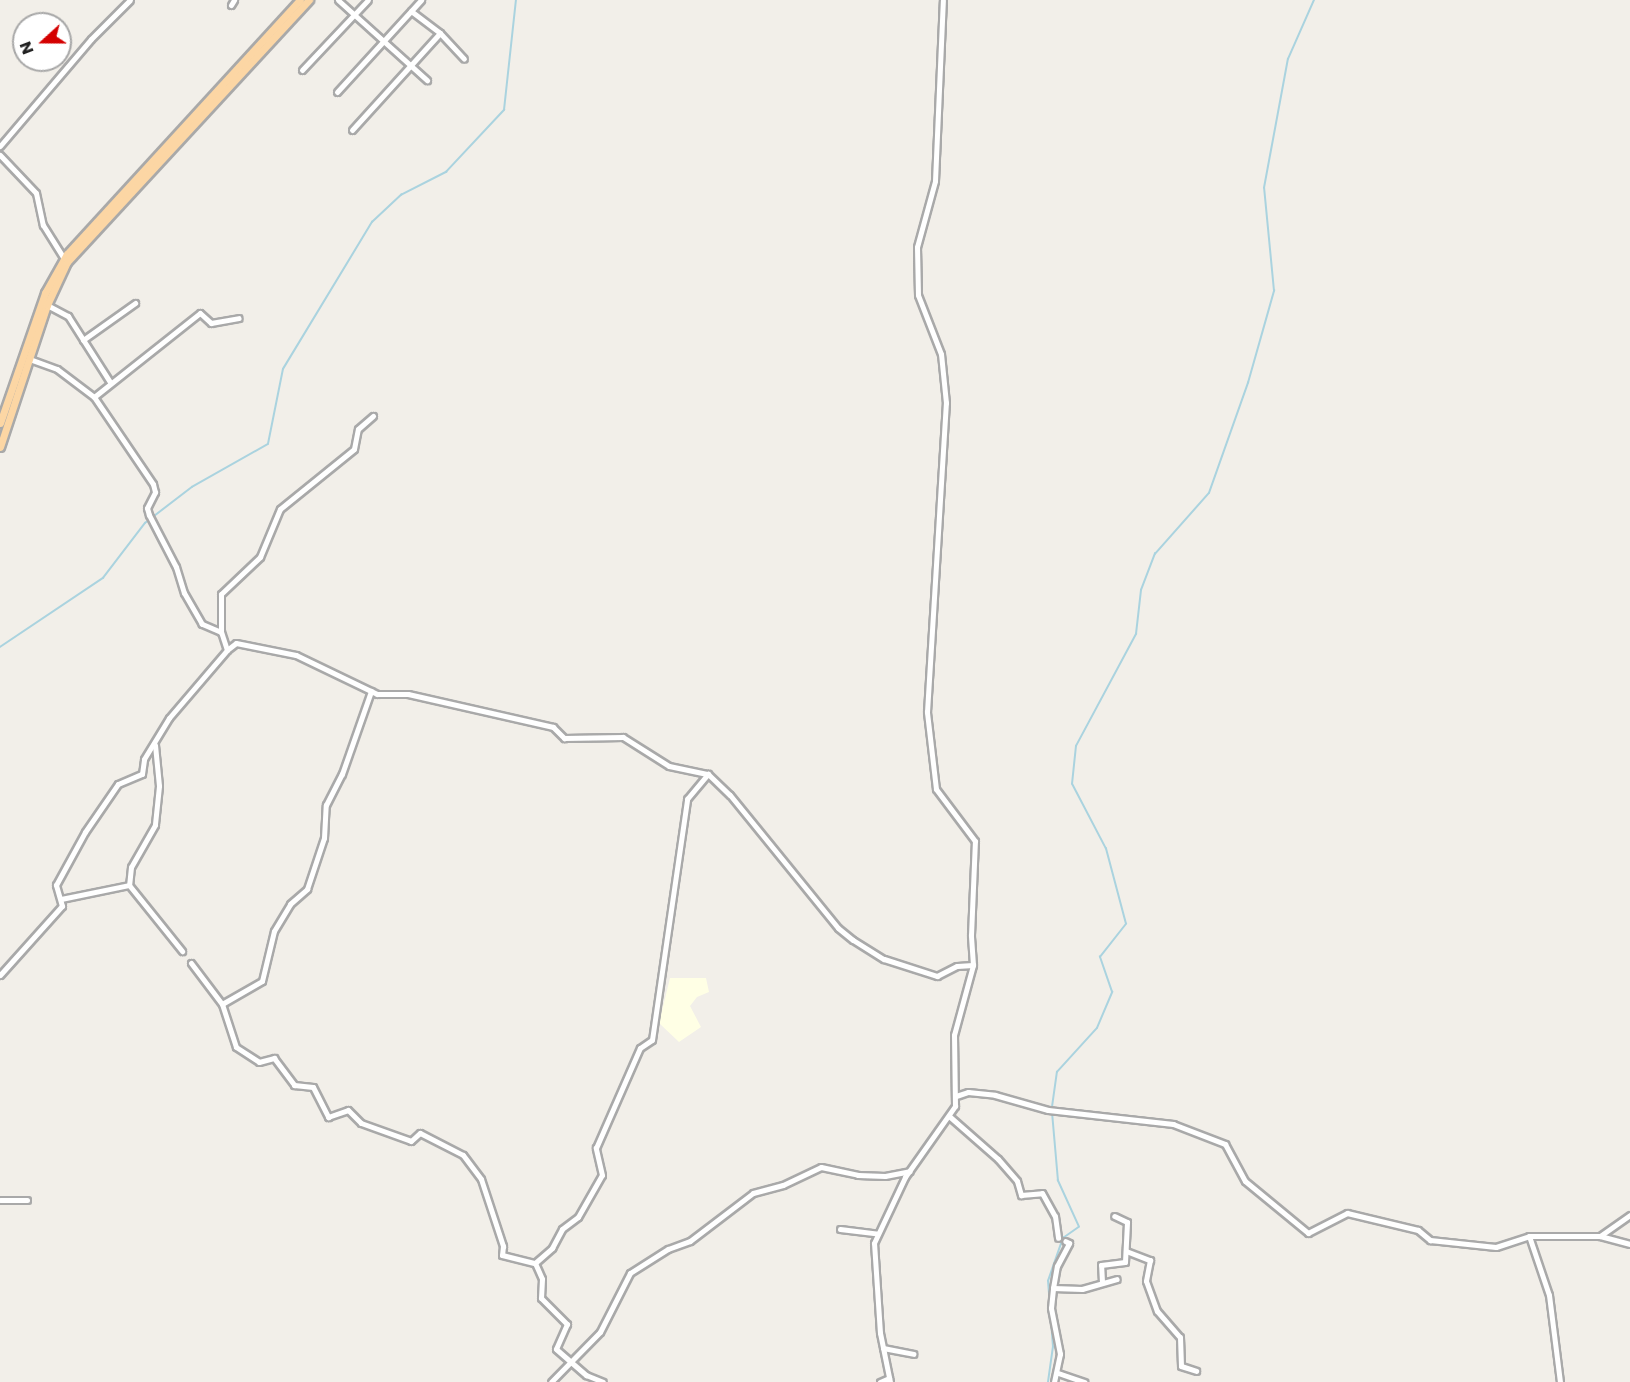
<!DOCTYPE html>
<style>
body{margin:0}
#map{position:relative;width:1630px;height:1382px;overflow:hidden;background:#f2efe9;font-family:Poppins,sans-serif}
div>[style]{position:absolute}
.education>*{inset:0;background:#ffffe5}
.stream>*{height:1.5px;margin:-0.75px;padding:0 0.75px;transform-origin:0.75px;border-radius:0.75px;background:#aad3df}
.roads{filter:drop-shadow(2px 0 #a9a9a9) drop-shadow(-2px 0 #a9a9a9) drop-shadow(0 2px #a9a9a9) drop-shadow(0 -2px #a9a9a9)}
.minor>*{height:5px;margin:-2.5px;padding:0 2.5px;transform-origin:2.5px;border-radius:2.5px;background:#fff}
.major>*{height:7px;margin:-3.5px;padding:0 3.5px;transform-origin:3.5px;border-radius:3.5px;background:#fcd6a4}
span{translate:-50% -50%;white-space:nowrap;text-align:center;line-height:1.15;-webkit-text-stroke:6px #fff;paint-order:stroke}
.north{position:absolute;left:12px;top:12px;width:60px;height:60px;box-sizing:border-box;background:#fff;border:2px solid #a7a7a7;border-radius:50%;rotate:249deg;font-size:16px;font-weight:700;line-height:24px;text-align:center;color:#222}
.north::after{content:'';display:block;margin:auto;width:21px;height:27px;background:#d40000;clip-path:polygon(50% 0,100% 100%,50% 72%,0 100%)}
</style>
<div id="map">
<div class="education">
<i style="clip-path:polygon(670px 978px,706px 978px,709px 992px,697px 997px,690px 1006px,701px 1027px,679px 1042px,659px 1023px)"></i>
</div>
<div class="stream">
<i style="left:0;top:647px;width:124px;rotate:-33.8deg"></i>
<i style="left:103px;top:578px;width:69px;rotate:-52.6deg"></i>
<i style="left:145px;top:523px;width:59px;rotate:-37.5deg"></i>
<i style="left:192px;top:487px;width:87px;rotate:-29.5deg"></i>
<i style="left:268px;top:444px;width:76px;rotate:-78.7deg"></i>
<i style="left:283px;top:369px;width:172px;rotate:-58.8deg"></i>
<i style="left:372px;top:222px;width:40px;rotate:-43deg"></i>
<i style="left:401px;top:195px;width:51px;rotate:-27.1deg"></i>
<i style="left:446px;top:172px;width:85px;rotate:-46.9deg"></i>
<i style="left:504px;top:110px;width:111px;rotate:-83.8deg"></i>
<i style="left:1052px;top:1107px;width:35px;rotate:-82deg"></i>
<i style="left:1057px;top:1072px;width:59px;rotate:-47.7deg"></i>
<i style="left:1097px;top:1028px;width:39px;rotate:-67deg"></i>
<i style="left:1112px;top:992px;width:37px;rotate:-109deg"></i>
<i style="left:1100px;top:957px;width:42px;rotate:-51.8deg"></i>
<i style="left:1126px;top:924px;width:78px;rotate:-104.9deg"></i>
<i style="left:1106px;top:849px;width:73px;rotate:-117.6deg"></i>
<i style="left:1072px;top:784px;width:38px;rotate:-84deg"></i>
<i style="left:1076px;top:746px;width:127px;rotate:-61.8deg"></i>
<i style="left:1136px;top:634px;width:44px;rotate:-83.5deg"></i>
<i style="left:1141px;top:590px;width:39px;rotate:-69deg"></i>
<i style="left:1155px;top:554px;width:81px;rotate:-48.5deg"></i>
<i style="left:1209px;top:493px;width:117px;rotate:-70.5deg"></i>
<i style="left:1248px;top:383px;width:96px;rotate:-74.2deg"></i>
<i style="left:1274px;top:291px;width:103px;rotate:-95.5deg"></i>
<i style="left:1264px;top:188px;width:131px;rotate:-79.5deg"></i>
<i style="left:1288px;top:59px;width:64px;rotate:-66.2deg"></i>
<i style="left:1048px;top:1382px;width:35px;rotate:-82deg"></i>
<i style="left:1053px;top:1347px;width:66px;rotate:-94.3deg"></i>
<i style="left:1048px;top:1281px;width:46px;rotate:-70.8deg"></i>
<i style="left:1063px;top:1238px;width:19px;rotate:-35deg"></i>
<i style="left:1079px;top:1227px;width:51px;rotate:-114.5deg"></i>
<i style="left:1058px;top:1181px;width:69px;rotate:-95deg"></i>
</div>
<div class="roads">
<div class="minor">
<i style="left:338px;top:0;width:120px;rotate:42deg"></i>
<i style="left:231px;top:5px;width:6px;rotate:-59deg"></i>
<i style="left:411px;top:11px;width:36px;rotate:37deg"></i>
<i style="left:440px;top:33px;width:35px;rotate:47deg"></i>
<i style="left:302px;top:70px;width:96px;rotate:-46.7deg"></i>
<i style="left:337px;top:92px;width:125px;rotate:-47.6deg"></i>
<i style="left:352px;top:130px;width:131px;rotate:-47.8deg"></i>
<i style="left:0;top:146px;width:140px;rotate:-49.6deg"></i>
<i style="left:91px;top:39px;width:55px;rotate:-45deg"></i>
<i style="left:0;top:155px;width:52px;rotate:46.5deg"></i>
<i style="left:36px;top:193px;width:33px;rotate:78deg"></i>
<i style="left:43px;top:225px;width:40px;rotate:58deg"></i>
<i style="left:47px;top:305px;width:24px;rotate:28deg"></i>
<i style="left:68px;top:316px;width:78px;rotate:57.5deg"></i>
<i style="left:83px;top:340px;width:64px;rotate:-35.4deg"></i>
<i style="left:94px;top:397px;width:135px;rotate:-38.4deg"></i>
<i style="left:200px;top:313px;width:15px;rotate:42deg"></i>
<i style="left:211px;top:323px;width:28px;rotate:-10deg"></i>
<i style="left:221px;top:632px;width:38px;rotate:-90deg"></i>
<i style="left:221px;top:594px;width:54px;rotate:-43.5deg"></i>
<i style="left:260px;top:557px;width:52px;rotate:-67.4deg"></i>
<i style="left:280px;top:509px;width:95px;rotate:-39deg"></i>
<i style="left:354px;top:449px;width:20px;rotate:-79deg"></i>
<i style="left:358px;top:429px;width:20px;rotate:-41deg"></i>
<i style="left:227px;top:650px;width:11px;rotate:-38deg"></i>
<i style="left:236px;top:643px;width:61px;rotate:11.3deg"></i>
<i style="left:296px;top:655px;width:90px;rotate:25.7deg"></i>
<i style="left:377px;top:694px;width:31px"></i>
<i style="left:408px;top:694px;width:149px;rotate:12.8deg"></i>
<i style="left:553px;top:727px;width:16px;rotate:45deg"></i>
<i style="left:564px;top:738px;width:59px;rotate:-1deg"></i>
<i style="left:623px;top:737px;width:54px;rotate:32.2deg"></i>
<i style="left:669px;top:766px;width:40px;rotate:12deg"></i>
<i style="left:708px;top:774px;width:30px;rotate:44deg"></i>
<i style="left:730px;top:795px;width:171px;rotate:50.9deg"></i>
<i style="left:838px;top:928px;width:19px;rotate:39deg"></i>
<i style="left:853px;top:940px;width:36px;rotate:32deg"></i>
<i style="left:884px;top:959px;width:56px;rotate:17.8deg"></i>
<i style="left:937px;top:976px;width:22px;rotate:-27deg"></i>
<i style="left:957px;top:966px;width:16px;rotate:-4deg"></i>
<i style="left:155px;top:745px;width:41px;rotate:84.4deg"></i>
<i style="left:159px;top:786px;width:39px;rotate:96deg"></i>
<i style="left:155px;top:825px;width:48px;rotate:119.7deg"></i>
<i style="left:131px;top:867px;width:18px;rotate:96deg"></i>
<i style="left:129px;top:885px;width:85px;rotate:51.2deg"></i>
<i style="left:61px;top:899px;width:69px;rotate:-11.6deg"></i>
<i style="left:191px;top:963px;width:51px;rotate:52.9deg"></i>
<i style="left:222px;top:1004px;width:45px;rotate:72deg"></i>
<i style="left:236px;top:1047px;width:27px;rotate:33deg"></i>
<i style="left:259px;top:1062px;width:16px;rotate:-15deg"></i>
<i style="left:274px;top:1058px;width:34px;rotate:53deg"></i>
<i style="left:294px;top:1085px;width:19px;rotate:6deg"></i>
<i style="left:313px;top:1087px;width:34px;rotate:63deg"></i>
<i style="left:328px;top:1117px;width:21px;rotate:-19deg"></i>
<i style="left:348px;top:1110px;width:18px;rotate:45deg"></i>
<i style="left:361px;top:1123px;width:53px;rotate:19.8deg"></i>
<i style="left:411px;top:1141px;width:12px;rotate:-42deg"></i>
<i style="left:420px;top:1133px;width:48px;rotate:27.1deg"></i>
<i style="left:463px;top:1155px;width:30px;rotate:53deg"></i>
<i style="left:481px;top:1179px;width:71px;rotate:71.8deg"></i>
<i style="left:503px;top:1246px;width:9px;rotate:96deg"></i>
<i style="left:502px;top:1255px;width:34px;rotate:14deg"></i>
<i style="left:535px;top:1263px;width:17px;rotate:66deg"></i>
<i style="left:542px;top:1279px;width:19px;rotate:93deg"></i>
<i style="left:541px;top:1298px;width:37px;rotate:45deg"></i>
<i style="left:567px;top:1324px;width:27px;rotate:114deg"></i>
<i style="left:556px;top:1349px;width:40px;rotate:41deg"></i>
<i style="left:586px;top:1375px;width:18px;rotate:22deg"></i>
<i style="left:0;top:975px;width:93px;rotate:-48.1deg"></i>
<i style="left:62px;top:906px;width:22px;rotate:-106deg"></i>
<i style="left:56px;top:885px;width:60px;rotate:-61.3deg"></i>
<i style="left:85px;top:832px;width:58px;rotate:-55.5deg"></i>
<i style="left:118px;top:784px;width:26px;rotate:-23deg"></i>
<i style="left:142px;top:774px;width:15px;rotate:-82deg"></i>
<i style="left:144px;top:759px;width:48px;rotate:-58.6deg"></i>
<i style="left:169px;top:718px;width:89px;rotate:-49.5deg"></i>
<i style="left:227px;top:650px;width:19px;rotate:-108deg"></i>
<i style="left:221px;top:632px;width:21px;rotate:-157deg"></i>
<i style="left:202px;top:624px;width:36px;rotate:-120deg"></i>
<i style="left:184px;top:593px;width:27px;rotate:-107deg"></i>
<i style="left:176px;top:567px;width:59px;rotate:-117.4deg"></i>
<i style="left:149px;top:515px;width:7px;rotate:-106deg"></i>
<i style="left:147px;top:508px;width:18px;rotate:-63deg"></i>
<i style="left:155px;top:492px;width:8px;rotate:-104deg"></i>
<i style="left:153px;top:484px;width:105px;rotate:-124.1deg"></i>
<i style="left:94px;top:397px;width:46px;rotate:-142.9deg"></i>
<i style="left:57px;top:369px;width:29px;rotate:-160deg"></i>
<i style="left:222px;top:1004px;width:46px;rotate:-29.9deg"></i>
<i style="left:262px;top:981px;width:51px;rotate:-76.5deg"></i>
<i style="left:274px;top:931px;width:31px;rotate:-59deg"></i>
<i style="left:290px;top:904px;width:23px;rotate:-41deg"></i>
<i style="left:307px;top:889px;width:54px;rotate:-71.6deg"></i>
<i style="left:324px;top:838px;width:33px;rotate:-87deg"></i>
<i style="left:326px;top:805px;width:35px;rotate:-63deg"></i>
<i style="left:342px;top:774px;width:88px;rotate:-70.7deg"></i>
<i style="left:956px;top:1096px;width:13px;rotate:-18deg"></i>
<i style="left:968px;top:1092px;width:27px;rotate:6deg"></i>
<i style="left:995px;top:1095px;width:55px;rotate:15.8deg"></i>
<i style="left:1048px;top:1110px;width:126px;rotate:6.4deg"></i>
<i style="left:1173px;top:1124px;width:56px;rotate:21deg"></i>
<i style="left:1225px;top:1144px;width:42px;rotate:61.6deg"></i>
<i style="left:1245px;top:1181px;width:82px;rotate:39.5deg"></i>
<i style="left:1308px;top:1233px;width:44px;rotate:-27.1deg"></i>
<i style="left:1347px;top:1213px;width:73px;rotate:13.5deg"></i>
<i style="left:1418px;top:1230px;width:16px;rotate:40deg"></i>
<i style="left:1430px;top:1240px;width:66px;rotate:6.1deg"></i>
<i style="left:1496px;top:1247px;width:35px;rotate:-18deg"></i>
<i style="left:1529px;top:1236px;width:71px"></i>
<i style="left:1600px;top:1236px;width:31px;rotate:15deg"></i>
<i style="left:949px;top:1116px;width:65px;rotate:41.3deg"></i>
<i style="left:998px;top:1159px;width:29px;rotate:49deg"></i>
<i style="left:1017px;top:1181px;width:15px;rotate:74deg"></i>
<i style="left:1021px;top:1195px;width:21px;rotate:-5deg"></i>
<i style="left:1042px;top:1193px;width:26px;rotate:61deg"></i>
<i style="left:1055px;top:1216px;width:22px;rotate:82deg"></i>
<i style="left:0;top:1200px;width:27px"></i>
<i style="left:840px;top:1229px;width:38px;rotate:7deg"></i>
<i style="left:1529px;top:1236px;width:62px;rotate:71.3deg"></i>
<i style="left:1549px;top:1295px;width:88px;rotate:82.8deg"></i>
<i style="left:1600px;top:1236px;width:37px;rotate:-35deg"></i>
<i style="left:1126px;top:1251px;width:26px;rotate:21deg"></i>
<i style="left:1150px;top:1260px;width:21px;rotate:101deg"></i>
<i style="left:1146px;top:1281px;width:32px;rotate:70deg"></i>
<i style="left:1157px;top:1311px;width:35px;rotate:49deg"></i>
<i style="left:1180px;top:1337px;width:29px;rotate:88deg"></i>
<i style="left:1181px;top:1366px;width:16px;rotate:18deg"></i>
<i style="left:535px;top:1263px;width:23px;rotate:-41deg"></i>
<i style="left:552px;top:1248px;width:21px;rotate:-62deg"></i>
<i style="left:562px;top:1229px;width:20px;rotate:-37deg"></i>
<i style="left:578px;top:1217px;width:48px;rotate:-60.3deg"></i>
<i style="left:602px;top:1175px;width:28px;rotate:-103deg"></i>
<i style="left:596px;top:1148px;width:109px;rotate:-66.3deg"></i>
<i style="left:640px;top:1048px;width:14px;rotate:-34deg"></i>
<i style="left:652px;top:1040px;width:244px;rotate:-81.7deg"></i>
<i style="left:687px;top:799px;width:33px;rotate:-50deg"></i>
<i style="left:1102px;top:1282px;width:17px;rotate:-93deg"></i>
<i style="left:1101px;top:1265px;width:24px;rotate:-7deg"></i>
<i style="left:1125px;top:1262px;width:40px;rotate:-87.1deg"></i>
<i style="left:1127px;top:1222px;width:14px;rotate:-155deg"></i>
<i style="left:1053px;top:1288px;width:29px;rotate:2deg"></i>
<i style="left:1082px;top:1289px;width:36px;rotate:-16deg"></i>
<i style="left:883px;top:1348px;width:31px;rotate:11deg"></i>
<i style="left:1058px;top:1373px;width:28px;rotate:19deg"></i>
<i style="left:551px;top:1382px;width:70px;rotate:-45.6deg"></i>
<i style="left:600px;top:1332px;width:66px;rotate:-63deg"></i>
<i style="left:630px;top:1273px;width:45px;rotate:-32.3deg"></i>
<i style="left:668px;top:1249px;width:23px;rotate:-20deg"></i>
<i style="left:690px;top:1241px;width:79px;rotate:-37.3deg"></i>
<i style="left:753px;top:1193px;width:31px;rotate:-15deg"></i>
<i style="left:783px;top:1185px;width:42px;rotate:-25.3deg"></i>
<i style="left:821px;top:1167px;width:38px;rotate:12deg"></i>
<i style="left:858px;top:1175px;width:27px;rotate:2deg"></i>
<i style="left:885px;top:1176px;width:25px;rotate:-11deg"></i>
<i style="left:880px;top:1382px;width:10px;rotate:-24deg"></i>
<i style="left:890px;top:1382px;width:50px;rotate:-101.5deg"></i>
<i style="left:880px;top:1333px;width:90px;rotate:-93.8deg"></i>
<i style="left:874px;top:1243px;width:73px;rotate:-64.8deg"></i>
<i style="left:905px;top:1177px;width:87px;rotate:-54.8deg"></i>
<i style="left:955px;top:1106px;width:71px;rotate:-90.8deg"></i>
<i style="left:954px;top:1035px;width:73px;rotate:-74.8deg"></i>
<i style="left:973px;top:965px;width:30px;rotate:-94deg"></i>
<i style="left:971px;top:935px;width:94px;rotate:-87.6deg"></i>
<i style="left:975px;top:841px;width:65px;rotate:-126.9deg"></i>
<i style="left:936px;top:789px;width:78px;rotate:-96.7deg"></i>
<i style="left:927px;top:712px;width:310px;rotate:-86.5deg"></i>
<i style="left:946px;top:403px;width:49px;rotate:-95.8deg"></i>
<i style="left:941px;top:354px;width:63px;rotate:-111.3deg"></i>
<i style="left:918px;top:295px;width:48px;rotate:-91.2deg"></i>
<i style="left:917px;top:247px;width:68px;rotate:-74.7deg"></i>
<i style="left:935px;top:181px;width:181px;rotate:-87.5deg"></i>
<i style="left:1054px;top:1382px;width:29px;rotate:-78deg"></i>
<i style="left:1060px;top:1354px;width:47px;rotate:-101.1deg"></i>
<i style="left:1051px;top:1308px;width:20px;rotate:-84deg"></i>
<i style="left:1053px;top:1288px;width:22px;rotate:-80deg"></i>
<i style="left:1057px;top:1266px;width:26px;rotate:-62deg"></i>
<i style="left:1069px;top:1243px;width:4px;rotate:-153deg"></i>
</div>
<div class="major">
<i style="left:0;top:423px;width:138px;rotate:-70.9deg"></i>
<i style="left:45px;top:293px;width:45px;rotate:-60.6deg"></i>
<i style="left:67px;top:254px;width:345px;rotate:-47.5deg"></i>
<i style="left:0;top:447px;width:150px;rotate:-71.7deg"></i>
<i style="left:47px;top:305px;width:47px;rotate:-65.1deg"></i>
<i style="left:67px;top:262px;width:357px;rotate:-47.3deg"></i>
</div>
</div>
<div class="north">N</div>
</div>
